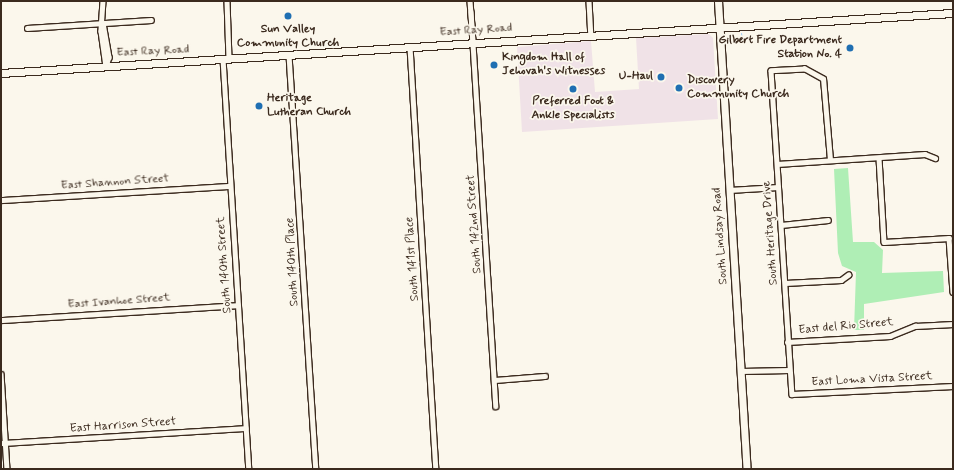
<!DOCTYPE html>
<style>
body{margin:0}
#map{position:relative;width:954px;height:470px;overflow:hidden;background:#fbf7ec;font-family:Mynerve,sans-serif}
div>[style]{position:absolute}
.built>*{inset:0;background:#f0e2e7}
.green>*{inset:0;background:#afeeb5}
.stream>*{height:1px;margin:-0.5px;padding:0 0.5px;transform-origin:0.5px;border-radius:0.5px;background:#9accf7}
.roads{filter:drop-shadow(1px 0 #3b2a1e) drop-shadow(-1px 0 #3b2a1e) drop-shadow(0 1px #3b2a1e) drop-shadow(0 -1px #3b2a1e)}
.minor>*{height:4.5px;margin:-2.25px;padding:0 2.25px;transform-origin:2.25px;border-radius:2.25px;background:#fbf7ec}
.secondary>*{height:7px;margin:-3.5px;padding:0 3.5px;transform-origin:3.5px;border-radius:3.5px;background:#fbf7ec}
.primary>*{height:7px;margin:-3.5px;padding:0 3.5px;transform-origin:3.5px;border-radius:3.5px;background:#fbf7ec}
.dots>*{width:11px;height:11px;translate:-50% -50%;box-sizing:border-box;border:2px solid #fbf7ec;border-radius:50%}
span{translate:-50% -50%;white-space:nowrap;text-align:center;line-height:1.15;-webkit-text-stroke:3.5px #fbf7ec;paint-order:stroke}
.poi-label{font-size:12px;color:#3b2a1e;font-weight:700}
.right{translate:-100% -50%;text-align:right}
.left{translate:0 -50%;text-align:left}
.street-label{font-size:12px;color:#3b2a1e}
.frame{position:absolute;inset:0;border:2px solid #3b2a1e;pointer-events:none}
</style>
<div id="map">
<div class="built">
<i style="clip-path:polygon(709px 34px,713px 38px,718px 119px,522px 132px,517px 47px,591px 41px,595px 92px,639px 89px,636px 38px)"></i>
</div>
<div class="green">
<i style="clip-path:polygon(848px 168px,853px 242px,874px 242px,883px 250px,882px 273px,943px 271px,944px 292px,864px 304px,864px 330px,854px 330px,856px 272px,842px 266px,838px 253px,834px 169px)"></i>
</div>
<div class="stream">
<i style="left:741px;top:33px;width:5px;rotate:79deg"></i>
</div>
<div class="roads">
<div class="minor">
<i style="left:103px;top:1px;width:30px;rotate:94deg"></i>
<i style="left:101px;top:31px;width:35px;rotate:82deg"></i>
<i style="left:227px;top:1px;width:58px;rotate:88deg"></i>
<i style="left:470px;top:1px;width:41px;rotate:85.8deg"></i>
<i style="left:589px;top:1px;width:33px;rotate:87deg"></i>
<i style="left:471px;top:12px;width:395px;rotate:86.4deg"></i>
<i style="left:103px;top:23px;width:35px;rotate:80deg"></i>
<i style="left:109px;top:57px;width:9px;rotate:108deg"></i>
<i style="left:27px;top:28px;width:124px;rotate:-3.7deg"></i>
<i style="left:410px;top:47px;width:423px;rotate:86.5deg"></i>
<i style="left:289px;top:55px;width:415px;rotate:86.3deg"></i>
<i style="left:223px;top:59px;width:411px;rotate:86.4deg"></i>
<i style="left:879px;top:158px;width:84px;rotate:86.6deg"></i>
<i style="left:884px;top:242px;width:65px;rotate:-3.5deg"></i>
<i style="left:949px;top:238px;width:54px;rotate:85.8deg"></i>
<i style="left:830px;top:160px;width:81px;rotate:-94.9deg"></i>
<i style="left:823px;top:79px;width:21px;rotate:-151deg"></i>
<i style="left:805px;top:69px;width:34px;rotate:177deg"></i>
<i style="left:771px;top:71px;width:324px;rotate:86.3deg"></i>
<i style="left:792px;top:394px;width:161px;rotate:-2.8deg"></i>
<i style="left:777px;top:164px;width:148px;rotate:-3.9deg"></i>
<i style="left:925px;top:154px;width:11px;rotate:22deg"></i>
<i style="left:729px;top:190px;width:49px;rotate:-3.5deg"></i>
<i style="left:1px;top:200px;width:229px;rotate:-3.5deg"></i>
<i style="left:781px;top:225px;width:47px;rotate:-6.1deg"></i>
<i style="left:785px;top:283px;width:56px;rotate:-3.1deg"></i>
<i style="left:841px;top:280px;width:9px;rotate:-36deg"></i>
<i style="left:1px;top:320px;width:237px;rotate:-3.6deg"></i>
<i style="left:787px;top:342px;width:103px;rotate:-3.3deg"></i>
<i style="left:890px;top:336px;width:27px;rotate:-22deg"></i>
<i style="left:915px;top:326px;width:38px;rotate:-3deg"></i>
<i style="left:741px;top:371px;width:48px;rotate:-1.2deg"></i>
<i style="left:1px;top:374px;width:95px;rotate:86.4deg"></i>
<i style="left:494px;top:380px;width:51px;rotate:-4.5deg"></i>
<i style="left:1px;top:443px;width:245px;rotate:-3.5deg"></i>
</div>
<div class="secondary">
<i style="left:718px;top:1px;width:469px;rotate:86.5deg"></i>
</div>
<div class="primary">
<i style="left:1px;top:73px;width:954px;rotate:-3.61deg"></i>
</div>
</div>
<div class="dots">
<i style="left:288px;top:16px;background:#1f6fb2"></i>
<i style="left:850px;top:48px;background:#1f6fb2"></i>
<i style="left:494px;top:65px;background:#1f6fb2"></i>
<i style="left:661px;top:77px;background:#1f6fb2"></i>
<i style="left:679px;top:88px;background:#1f6fb2"></i>
<i style="left:573px;top:89px;background:#1f6fb2"></i>
<i style="left:259px;top:106px;background:#1f6fb2"></i>
</div>
<div class="poi-label">
<span style="left:288px;top:37px">Sun Valley<br>Community Church</span>
<span class="right" style="left:842px;top:48px">Gilbert Fire Department<br>Station No. 4</span>
<span class="left" style="left:502px;top:65px">Kingdom Hall of<br>Jehovah's Witnesses</span>
<span class="right" style="left:653px;top:77px">U-Haul</span>
<span class="left" style="left:687px;top:88px">Discovery<br>Community Church</span>
<span class="left" style="left:267px;top:106px">Heritage<br>Lutheran Church</span>
<span style="left:573px;top:109px">Preferred Foot &amp;<br>Ankle Specialists</span>
</div>
<div class="street-label">
<span style="left:476px;top:31px;rotate:-4deg">East Ray Road</span>
<span style="left:153px;top:52px;rotate:-3deg">East Ray Road</span>
<span style="left:115px;top:183px;rotate:-4deg">East Shannon Street</span>
<span style="left:475px;top:224px;rotate:-94deg">South 142nd Street</span>
<span style="left:771px;top:233px;rotate:-94deg">South Heritage Drive</span>
<span style="left:721px;top:236px;rotate:-94deg">South Lindsay Road</span>
<span style="left:413px;top:259px;rotate:-94deg">South 141st Place</span>
<span style="left:293px;top:262px;rotate:-93deg">South 140th Place</span>
<span style="left:225px;top:265px;rotate:-94deg">South 140th Street</span>
<span style="left:119px;top:302px;rotate:-4deg">East Ivanhoe Street</span>
<span style="left:846px;top:327px;rotate:-5deg">East del Rio Street</span>
<span style="left:872px;top:380px;rotate:-3deg">East Loma Vista Street</span>
<span style="left:123px;top:426px;rotate:-4deg">East Harrison Street</span>
</div>
<div class="frame"></div>
</div>
